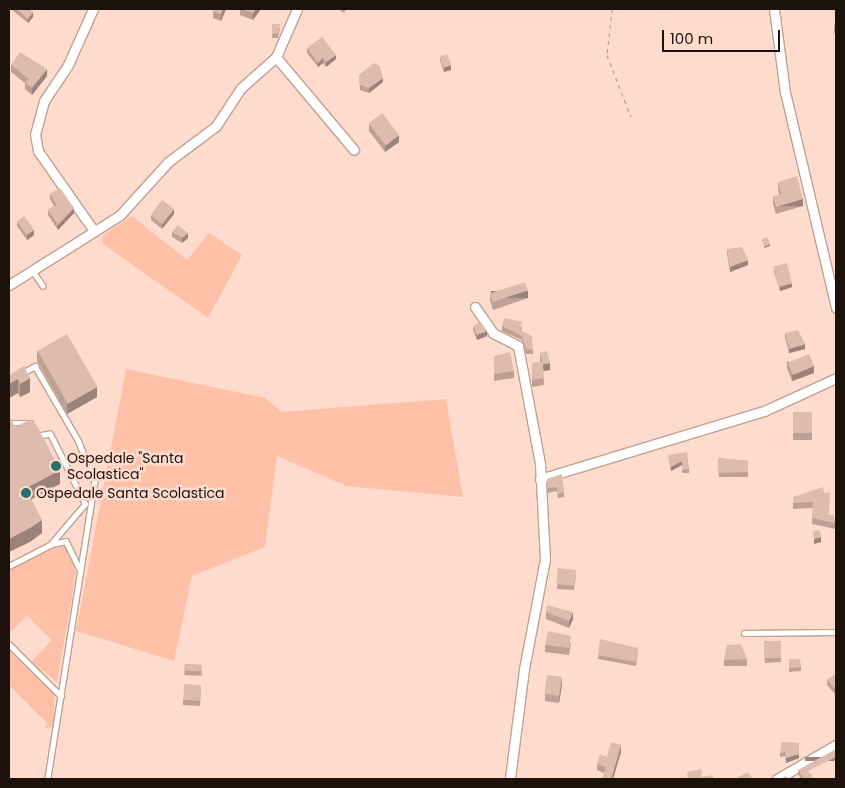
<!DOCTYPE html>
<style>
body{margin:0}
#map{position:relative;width:845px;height:788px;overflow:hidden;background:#fedbcc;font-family:Poppins,sans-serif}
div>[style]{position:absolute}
.green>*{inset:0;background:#fec1a8}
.path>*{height:1px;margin-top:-0.5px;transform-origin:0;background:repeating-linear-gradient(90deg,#b0958a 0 4px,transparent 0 8px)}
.roads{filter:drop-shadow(1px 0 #c1a092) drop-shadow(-1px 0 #c1a092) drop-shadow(0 1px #c1a092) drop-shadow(0 -1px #c1a092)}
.lane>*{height:4.5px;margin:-2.25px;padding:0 2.25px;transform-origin:2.25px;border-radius:2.25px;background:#fff}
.street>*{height:9px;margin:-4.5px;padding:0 4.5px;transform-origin:4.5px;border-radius:4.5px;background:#fff}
.wall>*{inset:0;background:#bea195;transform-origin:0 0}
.shaded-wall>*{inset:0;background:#9b8379;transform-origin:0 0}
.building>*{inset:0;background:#ddbbad;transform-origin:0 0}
.dots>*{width:14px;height:14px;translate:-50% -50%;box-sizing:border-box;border:2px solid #fedbcc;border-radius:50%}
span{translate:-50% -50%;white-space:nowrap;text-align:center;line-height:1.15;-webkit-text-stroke:5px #fedbcc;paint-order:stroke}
.poi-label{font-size:14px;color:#1d110c}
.left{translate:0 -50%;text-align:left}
.frame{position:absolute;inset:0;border:10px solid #1d110c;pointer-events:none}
.scale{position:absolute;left:662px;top:30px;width:118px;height:22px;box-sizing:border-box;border:2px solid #1d110c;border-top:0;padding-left:6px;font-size:15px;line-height:18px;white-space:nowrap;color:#1d110c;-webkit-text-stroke:4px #fedbcc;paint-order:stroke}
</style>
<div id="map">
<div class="green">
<i style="clip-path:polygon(132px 216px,187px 260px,209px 233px,242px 255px,208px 318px,103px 244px,102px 236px)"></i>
<i style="clip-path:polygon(126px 369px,265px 398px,282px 412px,446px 399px,463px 497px,346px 486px,277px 456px,265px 547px,192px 576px,174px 661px,76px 631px)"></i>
<i style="clip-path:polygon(59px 543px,66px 545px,76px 573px,57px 682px,31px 662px,52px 640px,27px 616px,11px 632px,9px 628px,9px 570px)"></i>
<i style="clip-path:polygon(9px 648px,55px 692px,53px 727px,45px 728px,47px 723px,9px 685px)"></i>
</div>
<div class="path">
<i style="left:612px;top:9px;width:46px;rotate:96.2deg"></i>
<i style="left:607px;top:55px;width:66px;rotate:68.8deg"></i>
</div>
<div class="roads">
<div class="lane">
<i style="left:32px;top:270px;width:19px;rotate:55deg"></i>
<i style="left:22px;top:373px;width:15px;rotate:-28deg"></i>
<i style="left:35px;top:366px;width:86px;rotate:59.8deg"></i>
<i style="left:78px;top:440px;width:44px;rotate:67.5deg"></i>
<i style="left:95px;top:481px;width:302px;rotate:99deg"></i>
<i style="left:9px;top:423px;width:22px"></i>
<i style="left:52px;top:544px;width:14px;rotate:-12deg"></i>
<i style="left:66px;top:541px;width:30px;rotate:64deg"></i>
<i style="left:9px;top:566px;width:46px;rotate:-27.1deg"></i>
<i style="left:50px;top:545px;width:54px;rotate:-49.5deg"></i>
<i style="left:85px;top:504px;width:78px;rotate:-116.6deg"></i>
<i style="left:50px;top:434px;width:11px;rotate:170deg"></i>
<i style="left:744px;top:633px;width:92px;rotate:-0.6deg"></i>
<i style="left:9px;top:644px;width:74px;rotate:45deg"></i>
</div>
<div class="street">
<i style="left:93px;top:9px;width:61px;rotate:114.1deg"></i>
<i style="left:68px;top:65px;width:43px;rotate:123.7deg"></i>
<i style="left:44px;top:101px;width:34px;rotate:105deg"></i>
<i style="left:35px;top:134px;width:17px;rotate:80deg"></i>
<i style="left:38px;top:151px;width:98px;rotate:55deg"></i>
<i style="left:774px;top:9px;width:84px;rotate:82.5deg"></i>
<i style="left:785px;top:92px;width:222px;rotate:76.7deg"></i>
<i style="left:276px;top:57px;width:121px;rotate:50deg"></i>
<i style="left:9px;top:285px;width:131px;rotate:-32.2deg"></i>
<i style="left:120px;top:215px;width:72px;rotate:-47.8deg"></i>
<i style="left:168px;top:162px;width:60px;rotate:-36.9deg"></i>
<i style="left:216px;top:126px;width:45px;rotate:-56.7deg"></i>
<i style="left:241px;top:88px;width:47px;rotate:-41.5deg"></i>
<i style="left:276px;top:57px;width:52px;rotate:-66.4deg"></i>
<i style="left:475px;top:307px;width:32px;rotate:55deg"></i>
<i style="left:493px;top:333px;width:28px;rotate:27deg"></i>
<i style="left:518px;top:346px;width:120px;rotate:79.4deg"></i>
<i style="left:540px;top:464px;width:95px;rotate:87deg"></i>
<i style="left:545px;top:559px;width:112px;rotate:100.8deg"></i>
<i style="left:524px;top:669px;width:111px;rotate:97.3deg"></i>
<i style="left:540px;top:479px;width:234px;rotate:-16.9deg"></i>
<i style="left:764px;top:411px;width:79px;rotate:-24.6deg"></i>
<i style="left:777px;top:779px;width:68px;rotate:-30deg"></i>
</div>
</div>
<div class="wall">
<i style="clip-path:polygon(12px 9px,29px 9px,33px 17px,28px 23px,12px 10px)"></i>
<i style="clip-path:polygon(226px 9px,221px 21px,213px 18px,213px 11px)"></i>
<i style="clip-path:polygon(240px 9px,261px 9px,253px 20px,240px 15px)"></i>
<i style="clip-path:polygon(338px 9px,346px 9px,344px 13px)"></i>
<i style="clip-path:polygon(836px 22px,836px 35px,834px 33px,834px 26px)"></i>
<i style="clip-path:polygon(272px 24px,280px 28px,278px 38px,272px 38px)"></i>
<i style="clip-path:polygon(307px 48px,336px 59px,326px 67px,323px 63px,318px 67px,307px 53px)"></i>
<i style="clip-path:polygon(440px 57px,451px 70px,444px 72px,440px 61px)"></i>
<i style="clip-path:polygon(11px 65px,47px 76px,32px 95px,25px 89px,25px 83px,11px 72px)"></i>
<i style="clip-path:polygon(359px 75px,383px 82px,369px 93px,360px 90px)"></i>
<i style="clip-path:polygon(369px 124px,399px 142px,385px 152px,369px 131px)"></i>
<i style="clip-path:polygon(778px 182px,803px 206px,776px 214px,773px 204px,773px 197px,779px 195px,778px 189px)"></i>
<i style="clip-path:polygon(50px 194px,74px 213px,58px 230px,48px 215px,48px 210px,54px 206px,50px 199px)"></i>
<i style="clip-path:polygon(174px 214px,162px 229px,151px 220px,151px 216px)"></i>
<i style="clip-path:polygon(17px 221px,34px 235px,27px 240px,17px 226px)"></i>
<i style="clip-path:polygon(172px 232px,188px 238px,182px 243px,172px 237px)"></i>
<i style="clip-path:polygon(727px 249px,748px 265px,730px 272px,727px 254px)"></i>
<i style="clip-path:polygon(774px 267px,792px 287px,780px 291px,774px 272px)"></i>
<i style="clip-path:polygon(490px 293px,528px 298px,493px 310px,490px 300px)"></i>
<i style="clip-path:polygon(473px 326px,487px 336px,477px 340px,473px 330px)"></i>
<i style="clip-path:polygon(502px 326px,522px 327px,521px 331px,533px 350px,533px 354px,526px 354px,522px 340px,502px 331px)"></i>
<i style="clip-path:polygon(785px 333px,805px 349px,789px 353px,785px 338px)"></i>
<i style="clip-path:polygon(37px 351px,97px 397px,67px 414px,37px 361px)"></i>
<i style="clip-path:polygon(540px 353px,550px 370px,543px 371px,544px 385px,532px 387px,532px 363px,540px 362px)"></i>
<i style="clip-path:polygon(494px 356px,514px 371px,514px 378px,494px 381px)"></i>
<i style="clip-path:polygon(787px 361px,814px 373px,792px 381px,787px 368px)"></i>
<i style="clip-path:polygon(24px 366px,30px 392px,20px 397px,18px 393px,9px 398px,9px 376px)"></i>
<i style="left:793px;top:412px;width:19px;height:28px"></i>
<i style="clip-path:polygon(668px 455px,689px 469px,689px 473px,682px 473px,682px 465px,671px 471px)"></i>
<i style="clip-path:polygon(718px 458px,748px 461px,748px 477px,719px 477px)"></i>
<i style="clip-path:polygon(547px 479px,564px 492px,564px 497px,558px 498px,557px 491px,548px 493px)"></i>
<i style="clip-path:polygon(824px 493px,829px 515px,835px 523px,835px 529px,812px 524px,813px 508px,793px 509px,793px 497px)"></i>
<i style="clip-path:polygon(558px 568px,576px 575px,574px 590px,557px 589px)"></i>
<i style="clip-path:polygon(546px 612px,573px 619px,569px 628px,546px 619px)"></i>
<i style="clip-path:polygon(781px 641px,781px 662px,765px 663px,764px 647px)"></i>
<i style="clip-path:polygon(571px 643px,569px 655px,545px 652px,545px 645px)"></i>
<i style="clip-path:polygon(638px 652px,636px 666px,598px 659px,598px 655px)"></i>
<i style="left:747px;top:659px;width:7px;height:23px;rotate:90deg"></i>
<i style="clip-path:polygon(789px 659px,801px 667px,801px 671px,789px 672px)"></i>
<i style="left:185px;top:664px;width:17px;height:11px;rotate:3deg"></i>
<i style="clip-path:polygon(836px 674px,836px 695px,827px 685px,827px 680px)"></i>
<i style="clip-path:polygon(562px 684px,559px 703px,545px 701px,545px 694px)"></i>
<i style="clip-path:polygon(201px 685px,200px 706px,183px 705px,183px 700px)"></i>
<i style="clip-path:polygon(782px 742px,799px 758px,786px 763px,785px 756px,780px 757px,780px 753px)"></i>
<i style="clip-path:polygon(621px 752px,604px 773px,597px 770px,597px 764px,607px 757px)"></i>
<i style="clip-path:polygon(798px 770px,811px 774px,813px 779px,801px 779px,798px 774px)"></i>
</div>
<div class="shaded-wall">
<i style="clip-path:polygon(223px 9px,226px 9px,221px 21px,221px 14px)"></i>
<i style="clip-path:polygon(256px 9px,261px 9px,253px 20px,253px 13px)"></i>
<i style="clip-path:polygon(33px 12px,33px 17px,28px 23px,28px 19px)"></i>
<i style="clip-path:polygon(336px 55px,336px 59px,326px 67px,326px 62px)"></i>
<i style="clip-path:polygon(323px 58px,323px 63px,318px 67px,318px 63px)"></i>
<i style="clip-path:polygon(451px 65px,451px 70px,444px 72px,444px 67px)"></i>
<i style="clip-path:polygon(47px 69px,47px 76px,32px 95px,32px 88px)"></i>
<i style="clip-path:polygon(383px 78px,383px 82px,369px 93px,369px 88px)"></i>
<i style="clip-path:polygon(399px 135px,399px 142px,385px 152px,385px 145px)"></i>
<i style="left:803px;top:199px;width:7px;height:28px;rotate:90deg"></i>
<i style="clip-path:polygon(74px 208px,74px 213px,58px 230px,58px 225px)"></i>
<i style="clip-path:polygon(174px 209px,174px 214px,162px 229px,162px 224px)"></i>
<i style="clip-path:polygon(34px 230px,34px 235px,27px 240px,27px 235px)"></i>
<i style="clip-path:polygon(188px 233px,188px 238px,182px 243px,182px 238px)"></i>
<i style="clip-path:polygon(770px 244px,770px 246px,764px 248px,764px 246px)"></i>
<i style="clip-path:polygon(748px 260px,748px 265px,730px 272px,730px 267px)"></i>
<i style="clip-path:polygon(792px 283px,792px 287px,780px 291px,780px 287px)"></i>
<i style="left:528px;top:291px;width:7px;height:37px;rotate:90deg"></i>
<i style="clip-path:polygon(487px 331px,487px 336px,477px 340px,477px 335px)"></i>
<i style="clip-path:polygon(805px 344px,805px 349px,789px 353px,789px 349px)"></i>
<i style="clip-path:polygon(550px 363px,550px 370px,543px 371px,543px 364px)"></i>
<i style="clip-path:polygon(814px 366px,814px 373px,792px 381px,792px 374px)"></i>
<i style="clip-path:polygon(30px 378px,30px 392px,20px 397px,20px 384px)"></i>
<i style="clip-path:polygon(18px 379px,18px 393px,9px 398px,9px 384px)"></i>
<i style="clip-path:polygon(97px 387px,97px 397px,67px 414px,67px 404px)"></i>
<i style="clip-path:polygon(682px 461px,682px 465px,671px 471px,671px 467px)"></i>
<i style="clip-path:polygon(60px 470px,60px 484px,26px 502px,26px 488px)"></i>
<i style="clip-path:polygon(42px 520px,42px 533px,30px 542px,9px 552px,9px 539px)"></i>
<i style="clip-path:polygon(821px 537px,821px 542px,814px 544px,814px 539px)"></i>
<i style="clip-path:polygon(573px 612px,573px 619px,569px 628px,569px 621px)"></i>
<i style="clip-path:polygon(562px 677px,562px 684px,559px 703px,559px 696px)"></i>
<i style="clip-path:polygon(621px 745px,621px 752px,613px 779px,611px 779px)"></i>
<i style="clip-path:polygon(799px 754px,799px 758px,786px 763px,786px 758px)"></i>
<i style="left:836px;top:757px;width:4px;height:31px;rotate:90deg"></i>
</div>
<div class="building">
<i style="clip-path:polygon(16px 9px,29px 9px,33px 12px,28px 19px)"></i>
<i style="clip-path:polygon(214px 9px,223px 9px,221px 14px,213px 11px)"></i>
<i style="clip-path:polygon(242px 9px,256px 9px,253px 13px)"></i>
<i style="clip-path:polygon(272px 24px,280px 24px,278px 33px,272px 34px)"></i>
<i style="clip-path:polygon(322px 37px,336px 55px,326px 62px,323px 58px,318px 63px,307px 48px)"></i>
<i style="clip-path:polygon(20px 52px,47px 69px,32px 88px,25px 82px,29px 79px,11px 65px)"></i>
<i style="left:447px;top:54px;width:12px;height:8px;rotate:70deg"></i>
<i style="clip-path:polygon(374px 63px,380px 66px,383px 78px,369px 88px,360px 85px,359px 75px)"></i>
<i style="left:382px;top:113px;width:28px;height:17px;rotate:52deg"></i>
<i style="clip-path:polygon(797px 176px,803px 199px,776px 207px,773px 197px,781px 194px,778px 182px)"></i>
<i style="clip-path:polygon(60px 188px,74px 208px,58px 225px,48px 210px,57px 205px,50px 194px)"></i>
<i style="left:162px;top:200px;width:15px;height:19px;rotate:37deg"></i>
<i style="left:24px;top:216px;width:17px;height:9px;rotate:54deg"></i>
<i style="clip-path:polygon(178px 225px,188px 233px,182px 238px,172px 232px)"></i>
<i style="left:767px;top:237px;width:8px;height:6px;rotate:67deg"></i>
<i style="clip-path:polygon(742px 247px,748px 260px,730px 267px,727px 249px)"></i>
<i style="left:787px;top:263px;width:21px;height:14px;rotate:76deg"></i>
<i style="left:525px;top:282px;width:9px;height:37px;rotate:72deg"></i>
<i style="clip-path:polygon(504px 318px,522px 322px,520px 330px,532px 336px,533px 350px,526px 349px,522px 336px,502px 326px)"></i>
<i style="clip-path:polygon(481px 322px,487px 331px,477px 335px,473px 326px)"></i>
<i style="clip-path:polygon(798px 330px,805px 344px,789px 349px,785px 333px)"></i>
<i style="left:67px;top:334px;width:61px;height:34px;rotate:60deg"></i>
<i style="clip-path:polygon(547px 351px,550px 363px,543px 364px,544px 378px,532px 380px,532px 363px,542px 362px,540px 353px)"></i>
<i style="clip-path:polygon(510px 352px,514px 371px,494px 374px,494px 356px)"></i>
<i style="left:809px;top:354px;width:13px;height:23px;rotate:67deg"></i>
<i style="clip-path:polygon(24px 366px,30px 378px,20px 384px,18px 379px,9px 384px,9px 376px)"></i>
<i style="left:793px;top:412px;width:19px;height:21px"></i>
<i style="clip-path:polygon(9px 415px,15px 427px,31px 419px,37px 426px,60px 470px,26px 488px,42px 520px,30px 528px,9px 539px)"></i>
<i style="clip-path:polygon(687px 452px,689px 469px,682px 470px,682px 461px,671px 467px,668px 455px)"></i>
<i style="clip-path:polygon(718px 458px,748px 461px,748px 472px,719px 473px)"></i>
<i style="clip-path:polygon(562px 474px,564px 492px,558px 494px,557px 487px,548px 488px,547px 479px)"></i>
<i style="clip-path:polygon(823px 487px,824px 493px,830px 492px,829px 515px,834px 515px,835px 523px,812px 518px,813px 502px,793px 503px,793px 497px)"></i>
<i style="clip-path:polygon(820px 530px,821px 537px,814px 539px,813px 531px)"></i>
<i style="left:558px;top:568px;width:18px;height:16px;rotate:6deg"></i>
<i style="clip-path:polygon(547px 605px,573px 612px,569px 621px,546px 612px)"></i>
<i style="clip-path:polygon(548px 631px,571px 636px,569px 648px,545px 645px)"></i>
<i style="clip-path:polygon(600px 639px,638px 648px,636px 662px,598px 655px)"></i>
<i style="left:781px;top:641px;width:17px;height:17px;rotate:90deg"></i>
<i style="clip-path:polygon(741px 644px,747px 659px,724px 660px,727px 645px)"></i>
<i style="clip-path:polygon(789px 659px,800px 659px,801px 667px,789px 668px)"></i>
<i style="clip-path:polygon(185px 664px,202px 665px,202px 671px,184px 671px)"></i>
<i style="clip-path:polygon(836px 674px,836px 690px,827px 680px)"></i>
<i style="left:547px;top:675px;width:15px;height:19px;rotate:8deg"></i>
<i style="left:184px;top:684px;width:17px;height:16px;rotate:3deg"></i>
<i style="clip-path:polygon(611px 742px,621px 745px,611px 779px,602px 779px,606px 767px,597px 764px,600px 754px,607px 757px)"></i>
<i style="clip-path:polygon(782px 742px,799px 743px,799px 754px,786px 758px,785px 752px,780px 753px)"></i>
<i style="clip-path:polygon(836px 749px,836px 757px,808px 771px,813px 778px,811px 779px,804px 779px,798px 770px)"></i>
<i style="clip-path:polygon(701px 769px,702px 777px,713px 775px,713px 779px,688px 779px,687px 772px)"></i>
<i style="clip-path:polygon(748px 772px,752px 778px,750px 779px,739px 779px,738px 777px)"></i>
<i style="clip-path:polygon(786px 776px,788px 779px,780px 779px)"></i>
</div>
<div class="dots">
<i style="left:56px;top:466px;background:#257070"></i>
<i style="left:26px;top:493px;background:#257070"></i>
</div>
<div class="poi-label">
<span class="left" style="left:67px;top:466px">Ospedale "Santa<br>Scolastica"</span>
<span class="left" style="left:36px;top:493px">Ospedale Santa Scolastica</span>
</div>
<div class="frame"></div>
<div class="scale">100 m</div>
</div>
